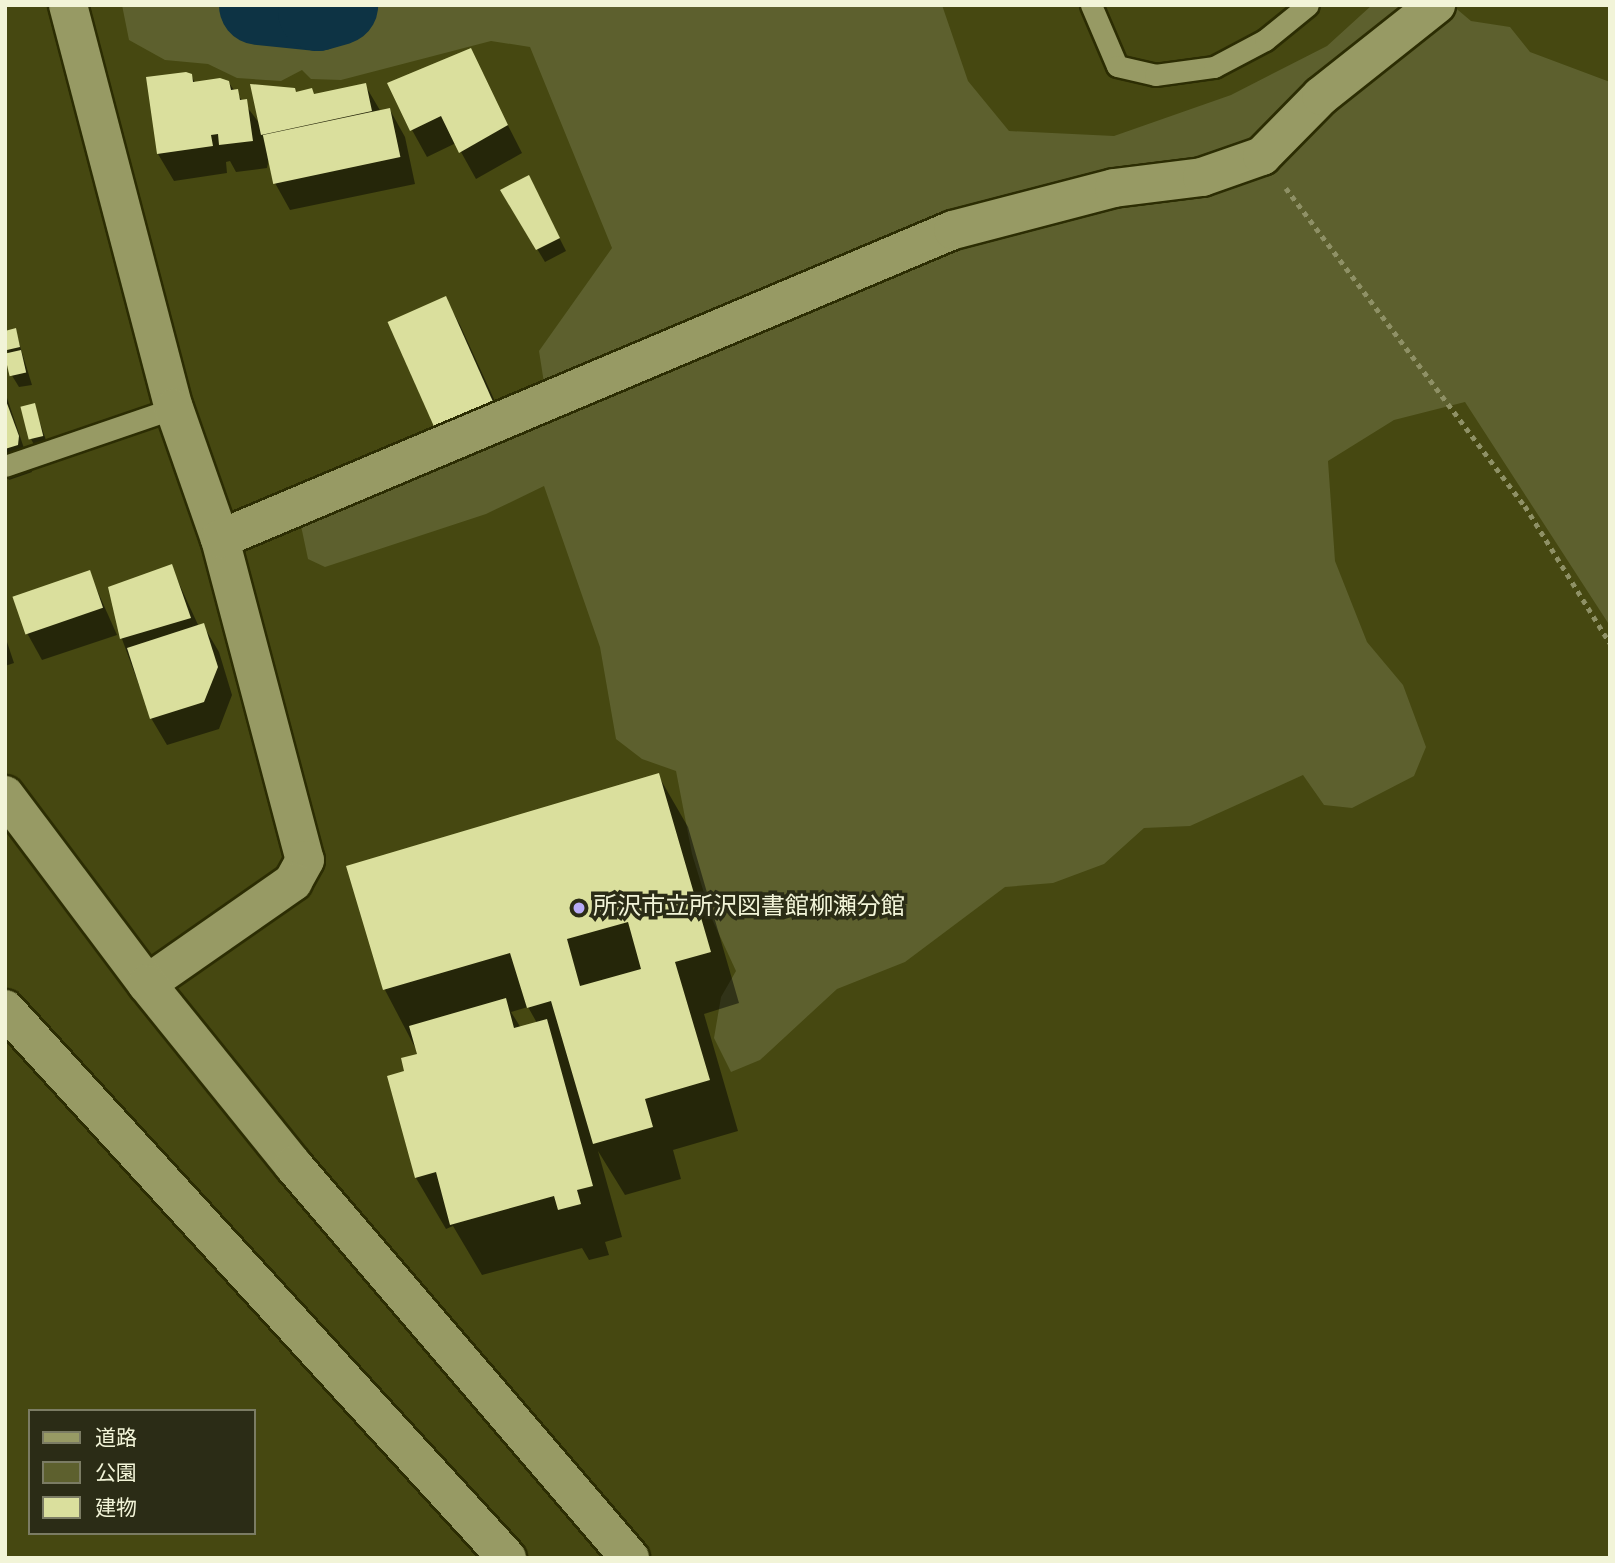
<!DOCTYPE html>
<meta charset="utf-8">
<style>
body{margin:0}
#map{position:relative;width:1615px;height:1563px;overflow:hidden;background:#464811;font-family:Spectral,"Noto Sans JP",serif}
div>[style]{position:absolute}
.green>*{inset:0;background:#5d602e}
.shadow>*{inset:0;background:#0007}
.river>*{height:79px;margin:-39.5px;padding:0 39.5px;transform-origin:39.5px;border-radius:39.5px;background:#0d3344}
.building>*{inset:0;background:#dadf9d;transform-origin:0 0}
.path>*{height:4.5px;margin-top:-2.25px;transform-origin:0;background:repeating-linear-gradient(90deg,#8f9166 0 5px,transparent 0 10px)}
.roads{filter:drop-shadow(2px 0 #2c2d03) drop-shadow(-2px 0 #2c2d03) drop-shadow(0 2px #2c2d03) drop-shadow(0 -2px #2c2d03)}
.service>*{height:21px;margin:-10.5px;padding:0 10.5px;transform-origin:10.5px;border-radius:10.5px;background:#979a64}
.minor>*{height:38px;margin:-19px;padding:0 19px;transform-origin:19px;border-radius:19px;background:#979a64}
.tertiary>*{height:38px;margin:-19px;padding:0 19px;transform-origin:19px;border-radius:19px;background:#979a64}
.dots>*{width:19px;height:19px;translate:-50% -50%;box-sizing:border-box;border:4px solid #2b2c16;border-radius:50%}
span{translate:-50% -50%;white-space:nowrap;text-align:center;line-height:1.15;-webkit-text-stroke:7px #2b2c16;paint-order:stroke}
.poi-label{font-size:24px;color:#f2f4d8}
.left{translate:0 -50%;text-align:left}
.frame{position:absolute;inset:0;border:7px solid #f2f4d8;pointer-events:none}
.legend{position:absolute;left:28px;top:1409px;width:228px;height:126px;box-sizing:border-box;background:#2b2c16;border:2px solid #7b7c64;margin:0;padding:9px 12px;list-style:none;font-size:21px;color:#f2f4d8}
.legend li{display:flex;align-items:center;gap:14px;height:35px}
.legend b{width:35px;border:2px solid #7b7c64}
</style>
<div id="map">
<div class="green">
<i style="clip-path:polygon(122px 5px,942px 5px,968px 81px,1009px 131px,1114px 136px,1231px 95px,1327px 46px,1372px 5px,1452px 5px,1471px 21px,1510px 27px,1530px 52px,1610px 82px,1610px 626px,1465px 402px,1394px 420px,1328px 461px,1335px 561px,1367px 642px,1403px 685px,1426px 747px,1414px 776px,1352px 808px,1324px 805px,1303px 775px,1190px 826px,1144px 828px,1104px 864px,1053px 883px,1005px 887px,905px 962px,837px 989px,760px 1060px,731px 1072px,714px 1038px,721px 997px,736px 971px,712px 919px,692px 854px,676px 771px,642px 759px,616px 739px,600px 647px,544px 486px,486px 514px,325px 567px,308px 559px,300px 521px,549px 415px,539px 351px,612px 248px,530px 47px,491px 41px,341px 80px,311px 79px,302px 70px,281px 81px,237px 78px,208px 64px,165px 60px,129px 40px)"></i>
</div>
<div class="shadow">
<i style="clip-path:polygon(470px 51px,522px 153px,476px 179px,456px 143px,427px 157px,412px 130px)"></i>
<i style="clip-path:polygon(191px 76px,196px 84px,228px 82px,260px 124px,296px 93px,315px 96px,365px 85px,381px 112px,390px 110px,405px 137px,415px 184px,290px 210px,275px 183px,269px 158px,267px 168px,236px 172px,230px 161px,226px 162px,227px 173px,174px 181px,158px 154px)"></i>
<i style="clip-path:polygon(535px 190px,566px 251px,545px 262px,502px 191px)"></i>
<i style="clip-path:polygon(445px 298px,460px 325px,509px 432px,391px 323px)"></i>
<i style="clip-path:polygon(15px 330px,32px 385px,19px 387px,11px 374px,5px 335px)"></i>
<i style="clip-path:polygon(5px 392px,32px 472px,9px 480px,5px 474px)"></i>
<i style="clip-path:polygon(34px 405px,49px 449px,38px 452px,31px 439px)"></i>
<i style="clip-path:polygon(171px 566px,199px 627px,203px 625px,219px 652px,232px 695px,219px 729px,167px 745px,151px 718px,122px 639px,110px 588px)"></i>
<i style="clip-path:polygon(89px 572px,117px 635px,42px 660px,27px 633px)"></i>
<i style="clip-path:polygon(5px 636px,14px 663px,5px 666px)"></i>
<i style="clip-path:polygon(evenodd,658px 775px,688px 827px,739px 1003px,704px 1014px,738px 1131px,673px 1150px,681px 1179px,625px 1195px,598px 1151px,622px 1237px,605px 1242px,609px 1255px,589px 1260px,582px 1248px,482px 1275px,453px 1226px,446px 1229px,416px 1178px,406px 1073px,419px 1055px,385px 990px,348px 867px,658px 775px,528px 1007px,537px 1023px,521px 1028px,511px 1012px,528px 1007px)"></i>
</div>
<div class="river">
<i style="left:258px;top:5px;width:59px;rotate:5.8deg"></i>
<i style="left:317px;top:11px;width:22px;rotate:-16deg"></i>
</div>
<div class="building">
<i style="clip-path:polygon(471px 48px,508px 125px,459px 153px,441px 116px,410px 131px,387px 83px)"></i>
<i style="clip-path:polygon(186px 72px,192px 74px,193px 82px,220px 78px,229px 81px,231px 90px,238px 89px,240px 100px,247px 99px,253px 141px,219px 145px,218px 134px,211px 135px,213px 146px,157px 154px,146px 77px)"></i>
<i style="clip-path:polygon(366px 83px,372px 111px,261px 135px,250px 84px,295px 88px,296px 92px,312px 88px,314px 94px)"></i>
<i style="left:390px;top:108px;width:50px;height:130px;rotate:78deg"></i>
<i style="clip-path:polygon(529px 175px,560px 238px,536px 250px,500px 190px)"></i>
<i style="left:446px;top:296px;width:120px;height:64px;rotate:66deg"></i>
<i style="clip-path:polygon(16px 328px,20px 347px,7px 350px,5px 331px)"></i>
<i style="left:21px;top:350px;width:23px;height:17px;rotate:77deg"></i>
<i style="clip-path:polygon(5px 398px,19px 436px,18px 445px,5px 449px)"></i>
<i style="left:35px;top:403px;width:34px;height:15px;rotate:76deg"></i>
<i style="clip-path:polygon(172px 564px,191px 618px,120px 639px,108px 587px)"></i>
<i style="left:90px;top:570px;width:40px;height:82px;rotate:71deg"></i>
<i style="clip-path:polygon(204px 623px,218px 667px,204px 702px,150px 719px,127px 648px)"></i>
<i style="clip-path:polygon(evenodd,659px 773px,711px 952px,675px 962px,710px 1080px,645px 1099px,653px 1127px,593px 1144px,551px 1001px,527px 1008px,510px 953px,383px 990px,346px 866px,659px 773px,628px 922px,641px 969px,580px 986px,567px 939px,628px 922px)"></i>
<i style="clip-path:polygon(506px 998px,514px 1028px,547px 1019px,593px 1186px,577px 1190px,581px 1204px,558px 1210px,554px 1196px,450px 1225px,436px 1172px,415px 1178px,387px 1076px,404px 1071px,401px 1058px,417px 1054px,409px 1026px)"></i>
</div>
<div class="path">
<i style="left:1286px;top:188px;width:398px;rotate:53.1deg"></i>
<i style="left:1525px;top:506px;width:161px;rotate:58.2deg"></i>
</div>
<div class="roads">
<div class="service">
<i style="left:1091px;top:5px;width:66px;rotate:66.9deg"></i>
<i style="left:1117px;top:66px;width:39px;rotate:13deg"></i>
<i style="left:1155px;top:75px;width:60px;rotate:-7.7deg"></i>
<i style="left:1214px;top:67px;width:58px;rotate:-27.9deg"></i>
<i style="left:1265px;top:40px;width:55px;rotate:-39.1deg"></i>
<i style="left:5px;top:466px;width:179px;rotate:-18.9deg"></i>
</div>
<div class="minor">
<i style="left:68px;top:5px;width:417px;rotate:75.3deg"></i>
<i style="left:174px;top:408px;width:139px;rotate:70.7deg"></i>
<i style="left:220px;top:539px;width:332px;rotate:75.2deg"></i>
<i style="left:305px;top:860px;width:25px;rotate:119deg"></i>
<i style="left:293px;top:882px;width:178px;rotate:145.1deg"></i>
<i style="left:220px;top:539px;width:795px;rotate:-22.86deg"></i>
<i style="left:953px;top:230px;width:166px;rotate:-14.6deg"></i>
<i style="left:1114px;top:188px;width:89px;rotate:-7.1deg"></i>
<i style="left:1202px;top:177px;width:64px;rotate:-19.3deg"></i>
<i style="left:1262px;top:156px;width:84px;rotate:-45.5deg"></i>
<i style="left:1321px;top:96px;width:147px;rotate:-38.4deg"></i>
<i style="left:5px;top:1009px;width:744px;rotate:47.56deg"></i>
</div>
<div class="tertiary">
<i style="left:5px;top:795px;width:236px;rotate:53.1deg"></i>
<i style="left:147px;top:984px;width:233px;rotate:51.1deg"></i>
<i style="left:293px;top:1165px;width:518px;rotate:49.39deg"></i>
</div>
</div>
<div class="dots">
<i style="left:579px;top:908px;background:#b8abf7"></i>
</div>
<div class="poi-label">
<span class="left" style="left:593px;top:908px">所沢市立所沢図書館柳瀬分館</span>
</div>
<div class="frame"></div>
<ul class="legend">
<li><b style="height:9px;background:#979a64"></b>道路</li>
<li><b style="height:19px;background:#5d602e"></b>公園</li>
<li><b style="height:19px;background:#dadf9d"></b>建物</li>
</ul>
</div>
